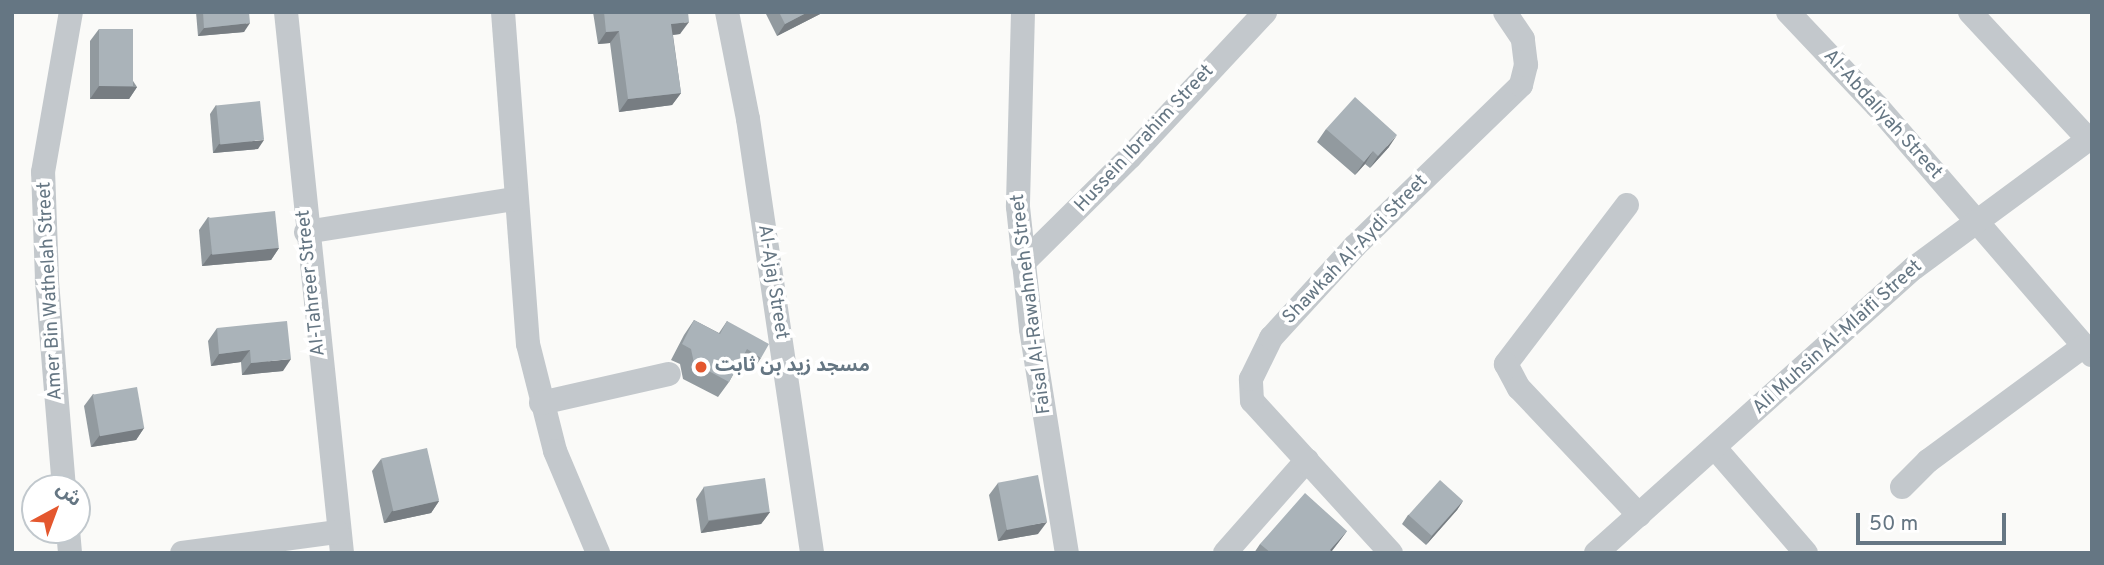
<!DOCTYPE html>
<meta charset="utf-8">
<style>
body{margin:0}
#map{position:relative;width:2104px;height:565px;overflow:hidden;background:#fafaf8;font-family:Overpass,"Noto Sans Arabic",sans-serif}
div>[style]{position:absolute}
.minor>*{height:24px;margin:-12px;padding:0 12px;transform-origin:12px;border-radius:12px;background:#c3c8cc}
.wall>*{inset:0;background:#929a9f}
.shaded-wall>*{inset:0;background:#777d82}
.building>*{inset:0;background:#aab3b9;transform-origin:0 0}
.dots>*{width:19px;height:19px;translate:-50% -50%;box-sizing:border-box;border:4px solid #fff;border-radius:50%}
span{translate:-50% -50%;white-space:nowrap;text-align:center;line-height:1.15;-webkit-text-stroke:7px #fff;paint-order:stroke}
.street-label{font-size:19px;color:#657683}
.poi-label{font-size:19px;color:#657683;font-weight:700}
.left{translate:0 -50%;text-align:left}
.frame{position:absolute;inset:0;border:14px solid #657683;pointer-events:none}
.north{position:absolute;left:21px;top:474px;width:70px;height:70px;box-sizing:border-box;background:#fff;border:2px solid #c1c8cd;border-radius:50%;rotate:41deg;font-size:19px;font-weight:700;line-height:28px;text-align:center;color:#657683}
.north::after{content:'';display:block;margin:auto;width:24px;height:32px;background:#e4572e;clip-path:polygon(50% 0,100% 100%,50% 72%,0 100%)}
.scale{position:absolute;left:1856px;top:513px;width:150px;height:32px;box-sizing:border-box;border:4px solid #657683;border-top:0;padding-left:9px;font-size:21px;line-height:24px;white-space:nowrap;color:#657683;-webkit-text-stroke:5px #fff;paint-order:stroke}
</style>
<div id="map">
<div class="minor">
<i style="left:286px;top:12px;width:544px;rotate:84.09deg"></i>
<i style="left:503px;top:12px;width:333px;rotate:85.7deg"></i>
<i style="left:528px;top:344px;width:110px;rotate:75.8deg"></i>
<i style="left:555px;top:451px;width:111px;rotate:67.1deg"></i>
<i style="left:727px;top:12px;width:109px;rotate:78.9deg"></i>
<i style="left:748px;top:119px;width:439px;rotate:81.6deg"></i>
<i style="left:1023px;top:12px;width:195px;rotate:91.5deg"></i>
<i style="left:1018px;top:207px;width:123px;rotate:83.9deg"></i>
<i style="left:1031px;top:329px;width:227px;rotate:80.9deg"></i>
<i style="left:1788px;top:12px;width:129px;rotate:46.6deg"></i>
<i style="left:1877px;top:106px;width:329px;rotate:49.2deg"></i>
<i style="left:1970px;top:12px;width:175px;rotate:47.1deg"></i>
<i style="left:1627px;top:205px;width:200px;rotate:127.3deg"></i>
<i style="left:1506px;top:364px;width:27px;rotate:62deg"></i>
<i style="left:1519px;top:388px;width:175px;rotate:46.6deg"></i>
<i style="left:306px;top:232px;width:212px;rotate:-9deg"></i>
<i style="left:1023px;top:263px;width:151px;rotate:-44.7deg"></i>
<i style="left:1130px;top:157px;width:198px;rotate:-47deg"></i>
<i style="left:541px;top:403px;width:131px;rotate:-12.8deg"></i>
<i style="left:1715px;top:448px;width:139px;rotate:49.1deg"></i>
<i style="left:1902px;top:487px;width:37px;rotate:-45deg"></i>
<i style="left:1928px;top:461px;width:194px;rotate:-36.4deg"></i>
<i style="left:64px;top:488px;width:210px;rotate:-94.7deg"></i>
<i style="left:47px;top:279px;width:107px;rotate:-92.1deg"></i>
<i style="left:43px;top:172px;width:162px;rotate:-80.1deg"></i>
<i style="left:68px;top:530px;width:23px;rotate:85deg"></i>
<i style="left:182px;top:553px;width:157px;rotate:-7.7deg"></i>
<i style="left:1225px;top:553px;width:124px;rotate:-48.6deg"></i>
<i style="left:1391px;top:553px;width:206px;rotate:-132.4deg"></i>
<i style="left:1252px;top:401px;width:22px;rotate:-93deg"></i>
<i style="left:1251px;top:379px;width:46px;rotate:-64deg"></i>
<i style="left:1271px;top:338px;width:125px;rotate:-47.6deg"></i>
<i style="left:1355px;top:246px;width:231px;rotate:-44.1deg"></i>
<i style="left:1521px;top:85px;width:21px;rotate:-76deg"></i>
<i style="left:1526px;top:65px;width:26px;rotate:-97deg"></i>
<i style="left:1523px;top:39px;width:32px;rotate:-124deg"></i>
<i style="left:1596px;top:553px;width:427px;rotate:-41.9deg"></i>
<i style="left:1914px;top:268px;width:221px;rotate:-36.4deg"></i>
</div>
<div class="wall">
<i style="clip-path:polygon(196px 12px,249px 12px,244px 32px,198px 36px)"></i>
<i style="clip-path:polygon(593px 12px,688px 12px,680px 34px,673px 35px,681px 93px,672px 105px,619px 112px,610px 43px,598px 44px)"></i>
<i style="clip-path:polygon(765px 12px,824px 12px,777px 36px)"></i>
<i style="clip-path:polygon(99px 29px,137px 87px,129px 99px,90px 99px,90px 41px)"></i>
<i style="clip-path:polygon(216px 105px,258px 149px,213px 153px,210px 114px)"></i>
<i style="clip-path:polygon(1326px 129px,1389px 147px,1370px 168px,1365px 164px,1355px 175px,1317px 142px)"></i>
<i style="clip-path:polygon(208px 217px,279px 248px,271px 260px,202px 266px,199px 230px)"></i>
<i style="clip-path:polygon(694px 320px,719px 333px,727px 321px,761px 358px,751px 373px,738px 366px,729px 382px,718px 397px,683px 379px,680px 364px,671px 360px,684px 335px)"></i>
<i style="clip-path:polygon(217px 328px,283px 371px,242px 375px,241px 362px,211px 366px,208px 341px)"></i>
<i style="clip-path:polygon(93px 394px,144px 428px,136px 440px,91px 447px,84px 406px)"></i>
<i style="clip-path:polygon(381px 459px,439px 501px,431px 513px,384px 523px,372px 471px)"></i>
<i style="clip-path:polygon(998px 483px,1038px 534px,998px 541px,989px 495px)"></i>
<i style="clip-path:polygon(704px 487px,770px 512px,761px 524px,701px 533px,696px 499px)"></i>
<i style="clip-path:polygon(1463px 501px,1457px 510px,1426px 545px,1402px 524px,1408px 515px)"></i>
<i style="clip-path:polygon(1347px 531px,1332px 551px,1334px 553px,1254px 553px,1260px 544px)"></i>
</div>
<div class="shaded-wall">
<i style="clip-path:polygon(808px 12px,824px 12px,777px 36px,785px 24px)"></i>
<i style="clip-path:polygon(689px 22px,680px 34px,662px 36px,671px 24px)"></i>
<i style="clip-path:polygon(250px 23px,244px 32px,198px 36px,204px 28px)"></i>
<i style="clip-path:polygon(619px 31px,610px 43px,598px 44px,606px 32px)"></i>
<i style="clip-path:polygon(99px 86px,137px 87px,129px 99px,90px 99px)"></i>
<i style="clip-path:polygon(681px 93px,672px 105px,619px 112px,628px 99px)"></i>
<i style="clip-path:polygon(1397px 135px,1389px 147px,1370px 168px,1378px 156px)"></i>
<i style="clip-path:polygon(264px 140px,258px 149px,213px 153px,219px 144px)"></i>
<i style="clip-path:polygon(1373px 151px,1365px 164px,1355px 175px,1364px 162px)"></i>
<i style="clip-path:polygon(279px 248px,271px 260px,202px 266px,211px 254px)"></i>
<i style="clip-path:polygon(250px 350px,241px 362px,211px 366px,219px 354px)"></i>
<i style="clip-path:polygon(291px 359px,283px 371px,242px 375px,251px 363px)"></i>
<i style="clip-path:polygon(144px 428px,136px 440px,91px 447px,100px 435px)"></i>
<i style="clip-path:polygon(439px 501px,431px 513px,384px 523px,392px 511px)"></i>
<i style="clip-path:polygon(1463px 501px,1457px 510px,1426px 545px,1432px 536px)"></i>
<i style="clip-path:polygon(770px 512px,761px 524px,701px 533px,709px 521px)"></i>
<i style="clip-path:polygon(1047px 522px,1038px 534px,998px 541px,1007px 529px)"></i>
<i style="clip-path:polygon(1347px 531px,1338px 543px,1330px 553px,1330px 550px)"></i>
</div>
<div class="building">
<i style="clip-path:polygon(203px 12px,249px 12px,250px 23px,204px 28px)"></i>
<i style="clip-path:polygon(604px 12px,688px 12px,689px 22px,671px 24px,681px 93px,628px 99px,619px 31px,606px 32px)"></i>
<i style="clip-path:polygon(779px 12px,808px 12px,785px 24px)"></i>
<i style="left:99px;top:29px;width:34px;height:57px"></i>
<i style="clip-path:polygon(1355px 97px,1397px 135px,1378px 156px,1373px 151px,1364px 162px,1326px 129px)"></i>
<i style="left:260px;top:101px;width:39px;height:44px;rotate:84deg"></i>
<i style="left:275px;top:211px;width:37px;height:67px;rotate:84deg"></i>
<i style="clip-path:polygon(12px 236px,14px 262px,12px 262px)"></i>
<i style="clip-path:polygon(694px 320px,720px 334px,727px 321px,769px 344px,761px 358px,747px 349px,729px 382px,694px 363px,691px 349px,682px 344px)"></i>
<i style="clip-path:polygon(287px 321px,291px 359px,251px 363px,250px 350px,219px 354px,217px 328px)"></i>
<i style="left:137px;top:387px;width:42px;height:45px;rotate:80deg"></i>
<i style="left:427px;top:448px;width:54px;height:47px;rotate:77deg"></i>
<i style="left:1038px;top:475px;width:48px;height:41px;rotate:79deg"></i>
<i style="left:765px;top:478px;width:34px;height:62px;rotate:82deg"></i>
<i style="left:1440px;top:480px;width:31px;height:47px;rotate:42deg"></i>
<i style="clip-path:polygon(1305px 493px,1347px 531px,1330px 550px,1334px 553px,1271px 553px,1260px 544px)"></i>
</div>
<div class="dots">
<i style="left:701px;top:367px;background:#e4572e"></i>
</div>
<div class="street-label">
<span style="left:1882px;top:115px;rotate:48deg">Al-Abdaliyah Street</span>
<span style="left:1145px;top:139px;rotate:-47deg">Hussein Ibrahim Street</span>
<span style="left:1356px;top:250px;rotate:-46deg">Shawkah Al-Aydi Street</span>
<span style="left:772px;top:282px;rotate:81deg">Al-Ajaj Street</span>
<span style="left:312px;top:283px;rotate:-96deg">Al-Tahreer Street</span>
<span style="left:51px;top:291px;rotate:-93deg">Amer Bin Wathelah Street</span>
<span style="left:1032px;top:304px;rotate:-97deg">Faisal Al-Rawahneh Street</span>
<span style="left:1838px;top:338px;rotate:-42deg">Ali Muhsin Al-Mlaifi Street</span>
</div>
<div class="poi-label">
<span class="left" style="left:715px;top:367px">مسجد زيد بن ثابت</span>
</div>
<div class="frame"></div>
<div class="north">ش</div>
<div class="scale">50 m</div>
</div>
